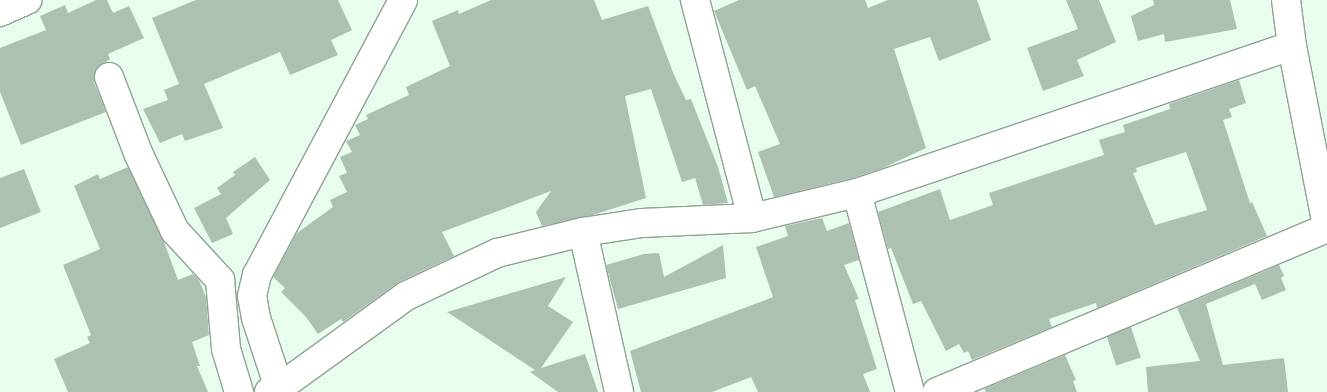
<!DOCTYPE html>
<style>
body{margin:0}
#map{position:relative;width:1327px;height:392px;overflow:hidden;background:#e8fded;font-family:"Work Sans",sans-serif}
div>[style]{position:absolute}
.building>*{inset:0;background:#adc1b2;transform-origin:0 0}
.roads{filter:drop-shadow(1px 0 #8fa294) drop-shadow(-1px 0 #8fa294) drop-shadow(0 1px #8fa294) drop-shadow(0 -1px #8fa294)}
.minor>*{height:28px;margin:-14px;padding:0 14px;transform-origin:14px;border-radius:14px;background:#fff}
span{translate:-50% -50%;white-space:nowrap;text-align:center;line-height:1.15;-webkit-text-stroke:4px #fff;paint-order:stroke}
</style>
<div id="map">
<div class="building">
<i style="clip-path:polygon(96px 0,107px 0,113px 13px,129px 6px,144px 38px,108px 54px,110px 59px,97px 68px,94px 74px,94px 82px,106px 112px,21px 145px,0 92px,0 48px,46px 30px,40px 16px,65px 5px,68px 13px)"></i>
<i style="clip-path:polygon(196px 0,338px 0,352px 30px,331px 40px,338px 55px,290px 75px,280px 52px,204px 84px,223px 128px,185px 141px,182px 134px,160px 143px,143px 109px,168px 100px,164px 90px,179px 84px,152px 18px)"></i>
<i style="clip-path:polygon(491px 0,594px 0,602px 20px,648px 6px,674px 75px,686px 100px,691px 99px,718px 167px,728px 203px,703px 205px,695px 178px,682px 182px,651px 89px,625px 96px,646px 198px,593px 215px,542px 226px,536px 212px,551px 191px,442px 232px,454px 256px,399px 282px,343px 322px,341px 319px,318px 334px,306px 317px,281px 292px,285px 288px,273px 277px,297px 233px,333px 207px,330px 200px,347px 192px,339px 176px,347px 173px,340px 157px,352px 152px,346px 141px,360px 135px,355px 125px,368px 119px,366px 115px,409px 95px,406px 87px,450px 66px,432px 21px,458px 10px,459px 14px)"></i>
<i style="clip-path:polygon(739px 0,865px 0,868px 8px,888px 0,977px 0,991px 40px,939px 61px,930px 37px,894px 49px,926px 148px,883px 168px,853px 178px,774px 197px,758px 152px,780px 144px,755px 86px,747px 90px,714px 11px)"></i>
<i style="clip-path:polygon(1066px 0,1099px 0,1116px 42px,1077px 60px,1084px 76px,1043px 91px,1027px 48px,1078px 29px)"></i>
<i style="clip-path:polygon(1153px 0,1230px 0,1237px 29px,1165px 42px,1164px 34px,1138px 41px,1131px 16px,1154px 5px)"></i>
<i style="clip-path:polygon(evenodd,1239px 80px,1246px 103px,1229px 109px,1232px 117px,1223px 120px,1250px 203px,1252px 202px,1267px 236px,1097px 308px,1096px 303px,1049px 319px,1052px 327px,972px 360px,968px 351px,964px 353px,959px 344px,946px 351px,921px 301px,913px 304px,891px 248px,888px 249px,878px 212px,940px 189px,950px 220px,993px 205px,989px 193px,1104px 155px,1099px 140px,1125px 132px,1123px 125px,1170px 109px,1169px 104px,1239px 80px,1186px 152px,1207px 210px,1155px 225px,1133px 173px,1137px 172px,1136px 168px,1186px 152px)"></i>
<i style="clip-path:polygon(255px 157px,270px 180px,226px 218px,233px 234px,212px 243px,194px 208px,221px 194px,217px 188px,235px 175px,233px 172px)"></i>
<i style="clip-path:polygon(128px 167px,164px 242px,178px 280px,193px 274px,199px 280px,206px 297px,209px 335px,192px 342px,200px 366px,197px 366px,208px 392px,68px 392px,54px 359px,90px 343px,87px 337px,91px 335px,63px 265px,100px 249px,74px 186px,98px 174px,100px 179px)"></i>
<i style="clip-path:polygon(24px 169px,41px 212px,0 228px,0 178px)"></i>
<i style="clip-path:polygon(822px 218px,827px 231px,849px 223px,859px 260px,844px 265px,859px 299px,855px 300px,877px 369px,863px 374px,870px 392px,758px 392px,751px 377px,712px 392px,641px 392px,630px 351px,773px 297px,756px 247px,788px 236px,785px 226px)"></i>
<i style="clip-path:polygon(723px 245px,726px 278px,618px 309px,606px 265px,644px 254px,659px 253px,664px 277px)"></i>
<i style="clip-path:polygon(1279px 265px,1284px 276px,1281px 278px,1286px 290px,1262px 300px,1255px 284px,1206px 304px,1223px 365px,1284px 358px,1288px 392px,1148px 392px,1146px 367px,1200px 361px,1177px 308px)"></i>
<i style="clip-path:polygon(566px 277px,548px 306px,573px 322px,541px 368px,585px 354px,598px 392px,558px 392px,530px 372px,535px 370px,447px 312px)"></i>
<i style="left:1131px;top:327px;width:32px;height:26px;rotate:72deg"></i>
<i style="clip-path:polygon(1065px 355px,1076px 380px,1073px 381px,1077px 392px,986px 392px,984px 389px)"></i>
</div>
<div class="roads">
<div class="minor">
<i style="left:695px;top:0;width:225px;rotate:75.3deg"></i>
<i style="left:1286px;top:0;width:46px;rotate:82.6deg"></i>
<i style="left:1292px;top:46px;width:183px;rotate:79deg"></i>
<i style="left:0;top:12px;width:30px;rotate:-24deg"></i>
<i style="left:109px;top:77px;width:84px;rotate:69deg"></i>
<i style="left:139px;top:155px;width:84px;rotate:64.7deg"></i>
<i style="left:175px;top:231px;width:67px;rotate:47.4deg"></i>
<i style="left:220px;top:280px;width:69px;rotate:85deg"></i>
<i style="left:226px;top:349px;width:45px;rotate:73.2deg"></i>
<i style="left:857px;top:193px;width:206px;rotate:75.1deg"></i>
<i style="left:583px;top:232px;width:164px;rotate:77.3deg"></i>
<i style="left:279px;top:388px;width:74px;rotate:-108.2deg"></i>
<i style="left:256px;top:318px;width:22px;rotate:-100deg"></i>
<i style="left:252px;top:296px;width:22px;rotate:-77deg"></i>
<i style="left:257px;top:275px;width:311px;rotate:-62deg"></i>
<i style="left:269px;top:392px;width:11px;rotate:-22deg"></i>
<i style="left:279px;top:388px;width:157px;rotate:-35.9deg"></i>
<i style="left:406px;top:296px;width:101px;rotate:-25.3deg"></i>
<i style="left:497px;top:253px;width:89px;rotate:-13.7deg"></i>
<i style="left:583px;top:232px;width:60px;rotate:-8.7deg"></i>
<i style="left:642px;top:223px;width:110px;rotate:-2.6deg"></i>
<i style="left:752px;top:218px;width:108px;rotate:-13.4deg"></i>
<i style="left:857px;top:193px;width:459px;rotate:-18.7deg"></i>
<i style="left:937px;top:392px;width:423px;rotate:-22.8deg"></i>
</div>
</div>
</div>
